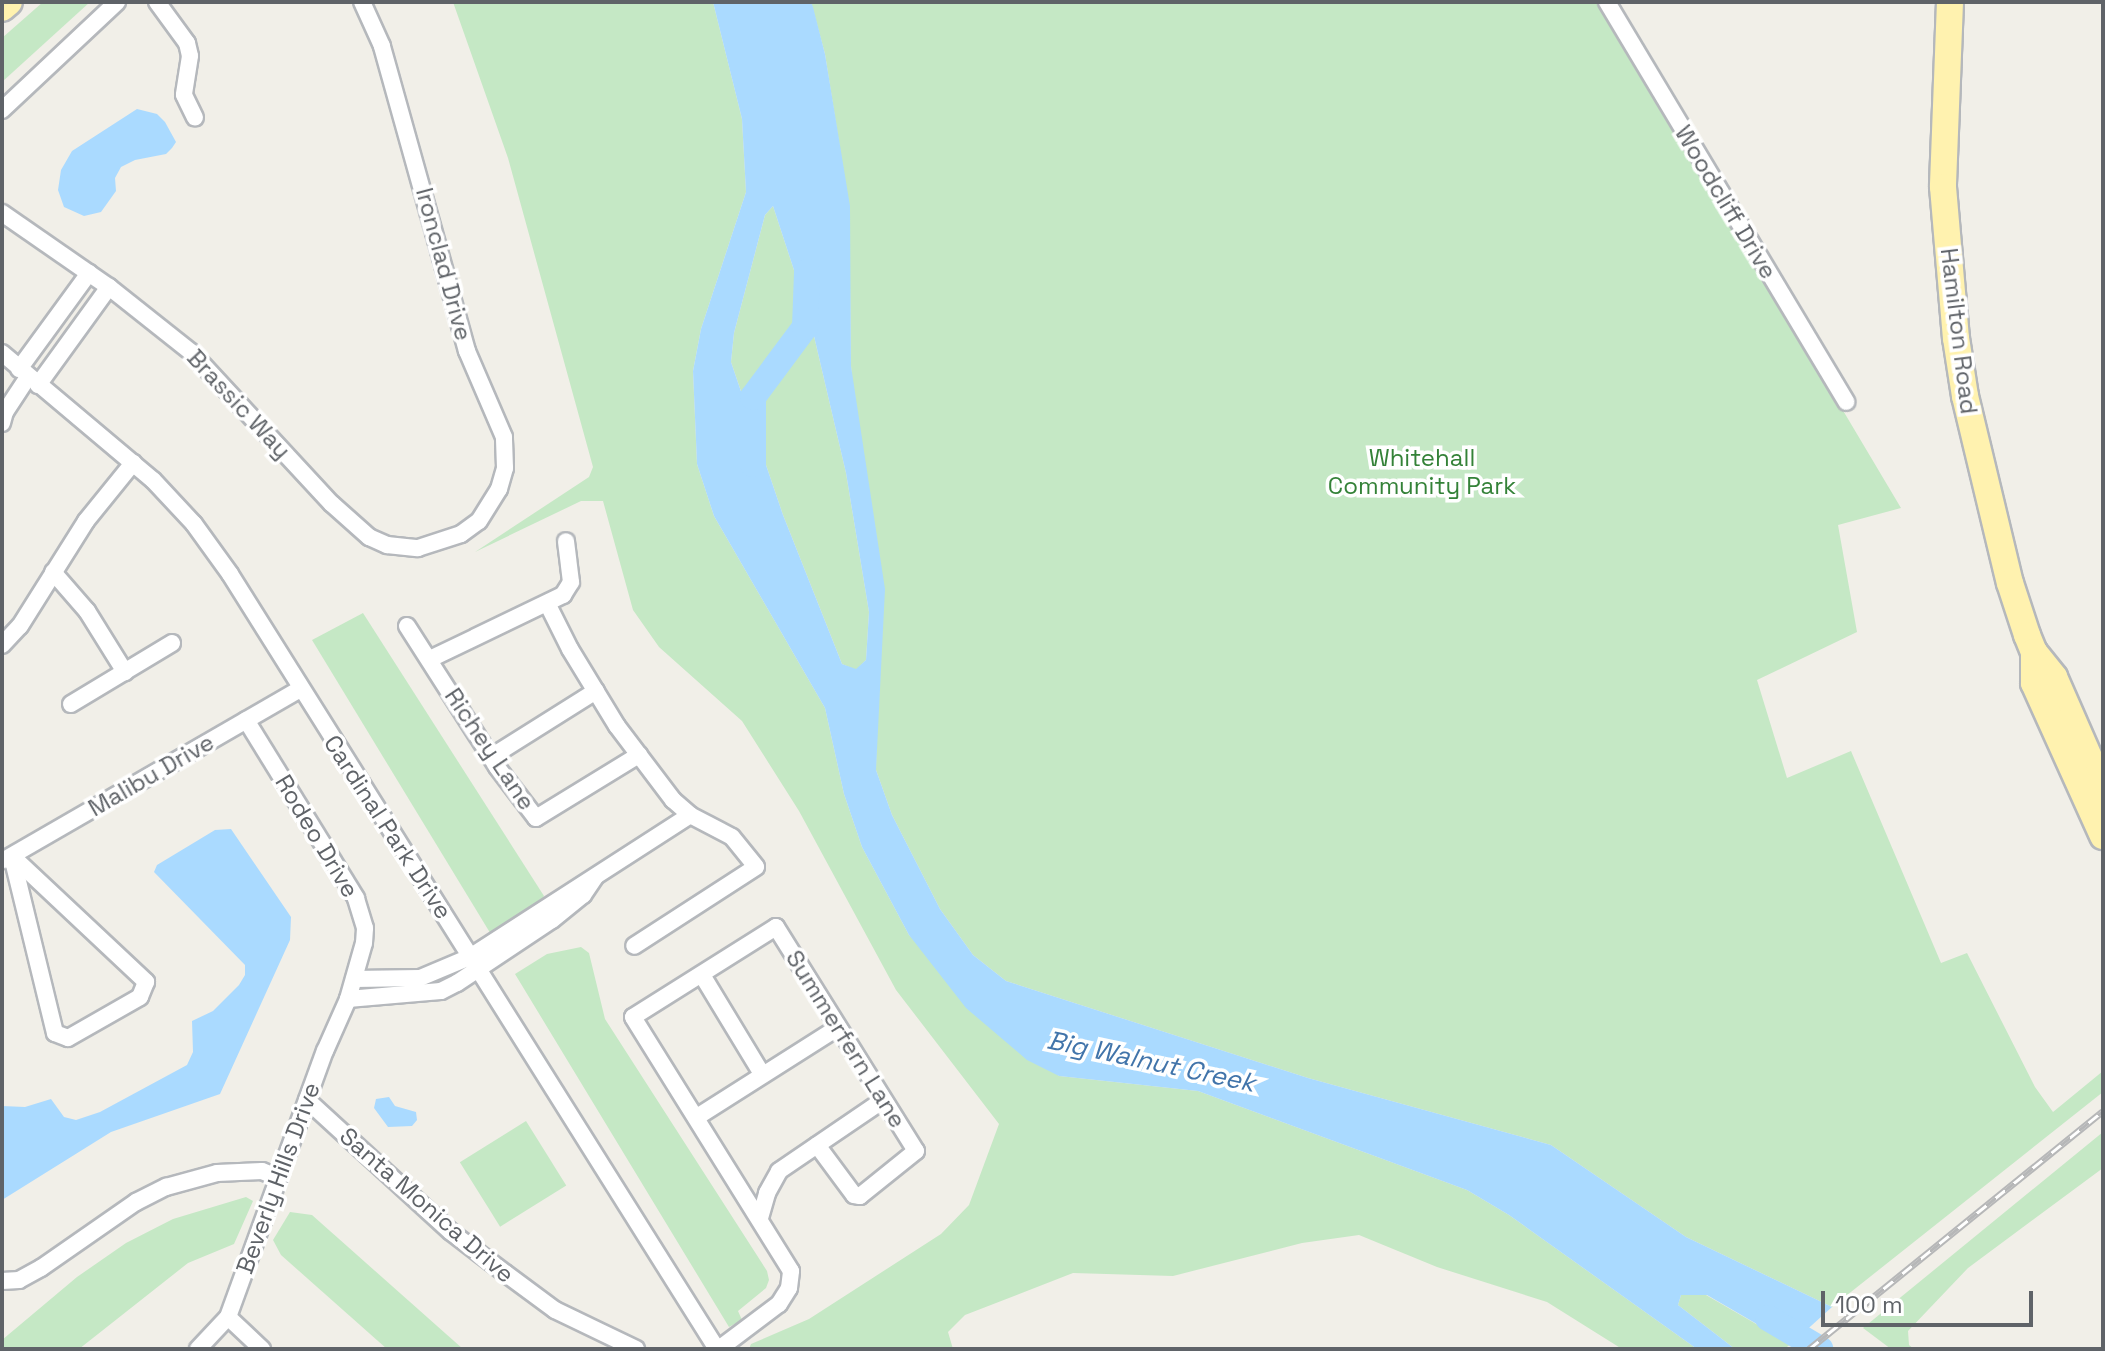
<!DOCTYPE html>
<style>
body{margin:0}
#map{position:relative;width:2105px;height:1351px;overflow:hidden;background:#f1efe8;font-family:"Space Grotesk",sans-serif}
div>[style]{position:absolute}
.green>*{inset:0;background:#c5e8c5;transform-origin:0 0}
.water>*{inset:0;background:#aadaff}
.river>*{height:26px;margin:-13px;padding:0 13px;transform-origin:13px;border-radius:13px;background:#aadaff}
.roads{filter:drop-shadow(2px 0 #b5b8bc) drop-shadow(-2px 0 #b5b8bc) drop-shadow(0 2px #b5b8bc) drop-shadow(0 -2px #b5b8bc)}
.minor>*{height:16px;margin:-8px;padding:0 8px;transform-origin:8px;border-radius:8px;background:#fff}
.primary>*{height:26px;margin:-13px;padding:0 13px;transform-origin:13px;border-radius:13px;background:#fff2af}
.rail>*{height:7px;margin-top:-3.5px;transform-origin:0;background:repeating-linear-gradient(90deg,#fff 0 12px,#b6b7b8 0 24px);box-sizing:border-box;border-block:2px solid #b6b7b8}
span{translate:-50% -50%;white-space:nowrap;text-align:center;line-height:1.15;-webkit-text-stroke:7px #fff;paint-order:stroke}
.street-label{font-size:24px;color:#5f6368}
.park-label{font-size:24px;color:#348238}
.water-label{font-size:26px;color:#4174aa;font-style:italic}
.frame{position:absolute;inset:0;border:4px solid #5f6368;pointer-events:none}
.scale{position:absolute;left:1821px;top:1291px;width:212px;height:36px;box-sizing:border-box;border:4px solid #5f6368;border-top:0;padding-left:10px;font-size:24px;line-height:28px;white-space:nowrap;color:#5f6368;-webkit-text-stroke:6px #fff;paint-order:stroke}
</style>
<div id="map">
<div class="green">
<i style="clip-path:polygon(43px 2px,90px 2px,2px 82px,2px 38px)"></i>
<i style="clip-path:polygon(453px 2px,713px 2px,742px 119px,746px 192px,701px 329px,693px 371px,697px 464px,714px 516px,825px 708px,844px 794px,862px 847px,909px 935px,1059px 1076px,1198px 1091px,1467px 1190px,1509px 1215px,1697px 1349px,1622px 1349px,1547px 1302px,1437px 1267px,1359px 1235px,1302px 1243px,1173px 1276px,1073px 1273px,965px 1315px,948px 1332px,953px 1349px,749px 1349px,751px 1344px,809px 1319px,941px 1234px,969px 1205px,999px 1124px,896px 990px,799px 811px,742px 721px,659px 647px,633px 610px,603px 501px,581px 501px,475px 552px,589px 477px,593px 467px,508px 158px)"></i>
<i style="clip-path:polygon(811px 2px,1600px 2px,1901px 508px,1838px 525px,1857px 632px,1757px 680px,1787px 778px,1851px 751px,1941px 963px,1967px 953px,2035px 1087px,2053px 1112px,2103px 1071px,2103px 1092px,1832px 1307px,1686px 1237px,1551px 1145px,1308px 1078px,1006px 981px,973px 955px,940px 909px,892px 815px,876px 770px,877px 697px,851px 366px,849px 206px,825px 54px)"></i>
<i style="clip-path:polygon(773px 206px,810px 319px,846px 473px,869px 612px,866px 660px,856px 670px,842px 664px,783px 515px,731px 362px,734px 333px,765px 215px)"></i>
<i style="clip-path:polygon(363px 613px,544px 896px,539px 905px,492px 936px,312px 640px)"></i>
<i style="clip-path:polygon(581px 947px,589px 953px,605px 1019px,767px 1271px,769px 1280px,766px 1288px,738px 1311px,742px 1320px,729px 1327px,515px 974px,547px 954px)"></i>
<i style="left:526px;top:1121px;width:76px;height:78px;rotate:58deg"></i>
<i style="clip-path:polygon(2103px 1132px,2103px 1168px,1968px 1268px,1908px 1331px,1909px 1345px,1914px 1349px,1891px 1349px,1863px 1328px)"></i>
<i style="clip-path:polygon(246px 1197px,253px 1201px,234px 1244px,188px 1263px,79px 1349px,2px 1349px,2px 1340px,77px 1277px,126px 1243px,173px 1219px)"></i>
<i style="clip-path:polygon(290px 1212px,312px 1215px,463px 1349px,387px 1349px,281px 1255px,273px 1240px)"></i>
<i style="clip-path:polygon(1681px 1295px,1706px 1295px,1791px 1344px,1784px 1349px,1735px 1349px,1678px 1305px)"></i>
</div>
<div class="water">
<i style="clip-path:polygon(evenodd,713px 2px,811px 2px,813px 7px,825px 54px,850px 206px,851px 366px,885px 589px,876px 770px,892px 815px,940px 909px,973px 955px,1006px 981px,1308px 1078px,1551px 1145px,1686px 1237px,1832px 1307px,1791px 1344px,1707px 1295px,1681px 1295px,1678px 1305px,1735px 1349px,1697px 1349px,1509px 1215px,1467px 1190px,1198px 1091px,1059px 1076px,1027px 1060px,966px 1008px,909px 935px,862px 847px,844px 794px,825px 708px,714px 516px,697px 464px,693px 371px,701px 329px,746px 192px,742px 119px,713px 2px,773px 206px,810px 319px,846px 473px,869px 612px,866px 660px,856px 669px,842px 664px,783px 515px,731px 362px,734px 333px,765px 215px,773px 206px)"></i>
<i style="clip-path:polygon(137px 109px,157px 114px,165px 122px,176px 142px,172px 148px,166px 154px,135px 160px,121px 167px,115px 178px,116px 191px,101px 212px,84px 216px,64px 207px,58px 190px,61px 170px,72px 151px)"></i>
<i style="clip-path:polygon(231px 829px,291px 917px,290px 940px,220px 1094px,111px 1132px,2px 1200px,2px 1106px,25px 1107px,51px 1099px,64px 1117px,76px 1120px,100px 1112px,187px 1065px,193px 1052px,192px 1021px,213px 1011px,239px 985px,245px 975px,245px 965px,154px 872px,157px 865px,215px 830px)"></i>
<i style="clip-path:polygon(389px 1097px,395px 1106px,416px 1112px,417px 1120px,412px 1126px,388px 1127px,374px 1108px,376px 1099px)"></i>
</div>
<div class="river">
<i style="left:753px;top:464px;width:67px;rotate:-90deg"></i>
<i style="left:753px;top:397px;width:87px;rotate:-53.4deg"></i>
<i style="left:805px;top:327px;width:55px;rotate:-87.9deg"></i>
<i style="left:1768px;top:1318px;width:61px;rotate:30.8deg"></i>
</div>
<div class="roads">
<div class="minor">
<i style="left:157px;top:2px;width:51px;rotate:53.8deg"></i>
<i style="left:187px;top:43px;width:13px;rotate:77deg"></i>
<i style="left:190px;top:56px;width:39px;rotate:99deg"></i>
<i style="left:184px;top:95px;width:25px;rotate:64deg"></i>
<i style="left:1607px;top:2px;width:466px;rotate:59.1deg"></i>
<i style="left:2px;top:110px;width:158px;rotate:-43.2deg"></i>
<i style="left:2px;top:213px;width:130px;rotate:34.7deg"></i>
<i style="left:109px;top:287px;width:105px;rotate:38.4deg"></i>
<i style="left:191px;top:352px;width:207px;rotate:47.2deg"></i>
<i style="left:332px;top:504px;width:50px;rotate:41.7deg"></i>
<i style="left:369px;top:537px;width:20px;rotate:24deg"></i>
<i style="left:387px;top:545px;width:31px;rotate:6deg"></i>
<i style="left:418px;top:548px;width:45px;rotate:-18deg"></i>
<i style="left:461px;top:534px;width:22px;rotate:-36deg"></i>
<i style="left:479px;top:521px;width:38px;rotate:-58deg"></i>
<i style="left:499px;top:489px;width:22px;rotate:-74deg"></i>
<i style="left:505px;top:468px;width:31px;rotate:-92deg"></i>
<i style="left:504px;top:437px;width:94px;rotate:-113.3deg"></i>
<i style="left:467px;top:351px;width:317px;rotate:-105.6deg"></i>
<i style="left:382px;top:46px;width:48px;rotate:-114.4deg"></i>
<i style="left:2px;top:353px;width:197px;rotate:40.1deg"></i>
<i style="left:153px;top:480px;width:60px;rotate:47deg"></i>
<i style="left:194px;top:524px;width:62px;rotate:54.2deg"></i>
<i style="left:230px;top:574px;width:915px;rotate:57.86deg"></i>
<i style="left:19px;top:369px;width:119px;rotate:-53.9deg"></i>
<i style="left:38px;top:385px;width:121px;rotate:-54.1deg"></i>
<i style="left:2px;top:423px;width:11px;rotate:-75deg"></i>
<i style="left:5px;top:412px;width:42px;rotate:-56.7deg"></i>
<i style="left:53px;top:572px;width:52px;rotate:48.9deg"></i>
<i style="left:87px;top:611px;width:72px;rotate:58.1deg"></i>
<i style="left:548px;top:605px;width:49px;rotate:63.4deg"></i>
<i style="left:570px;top:649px;width:90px;rotate:58.6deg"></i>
<i style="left:617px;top:726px;width:93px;rotate:52.9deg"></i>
<i style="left:673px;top:800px;width:23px;rotate:41deg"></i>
<i style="left:690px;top:815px;width:47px;rotate:27.6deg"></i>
<i style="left:732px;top:837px;width:38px;rotate:51deg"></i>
<i style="left:756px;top:867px;width:145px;rotate:147.1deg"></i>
<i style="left:407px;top:626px;width:167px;rotate:57.4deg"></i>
<i style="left:497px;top:767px;width:64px;rotate:52.6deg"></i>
<i style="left:536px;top:818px;width:121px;rotate:-31.5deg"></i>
<i style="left:2px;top:645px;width:26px;rotate:-47deg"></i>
<i style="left:20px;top:626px;width:124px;rotate:-57.8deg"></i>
<i style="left:86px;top:521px;width:75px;rotate:-51deg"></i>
<i style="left:430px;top:659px;width:148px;rotate:-25.7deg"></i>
<i style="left:563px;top:595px;width:15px;rotate:-58deg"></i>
<i style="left:571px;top:582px;width:41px;rotate:-97deg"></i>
<i style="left:71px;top:704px;width:118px;rotate:-31.1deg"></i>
<i style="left:491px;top:757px;width:124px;rotate:-32.2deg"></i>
<i style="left:12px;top:856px;width:184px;rotate:43.2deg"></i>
<i style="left:146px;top:982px;width:16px;rotate:112deg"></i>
<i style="left:140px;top:997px;width:83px;rotate:150.3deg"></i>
<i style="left:68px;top:1038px;width:14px;rotate:-159deg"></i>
<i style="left:55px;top:1033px;width:182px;rotate:-103.7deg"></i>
<i style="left:4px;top:860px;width:342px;rotate:-30deg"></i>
<i style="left:702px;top:975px;width:116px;rotate:58.8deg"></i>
<i style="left:354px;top:979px;width:66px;rotate:-0.9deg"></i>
<i style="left:420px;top:978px;width:54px;rotate:-22.8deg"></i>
<i style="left:470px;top:957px;width:262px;rotate:-32.8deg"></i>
<i style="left:348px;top:999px;width:93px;rotate:-4.9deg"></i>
<i style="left:441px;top:991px;width:18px;rotate:-27deg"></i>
<i style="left:457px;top:983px;width:114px;rotate:-33.6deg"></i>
<i style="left:552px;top:920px;width:40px;rotate:-39deg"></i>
<i style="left:583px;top:895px;width:22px;rotate:-56deg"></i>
<i style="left:307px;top:1100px;width:195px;rotate:42.5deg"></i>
<i style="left:451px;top:1232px;width:68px;rotate:37.2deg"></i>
<i style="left:505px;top:1273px;width:62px;rotate:36.5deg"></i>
<i style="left:555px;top:1310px;width:90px;rotate:25.7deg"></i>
<i style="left:697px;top:1117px;width:166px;rotate:-32.4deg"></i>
<i style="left:760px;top:1218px;width:26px;rotate:-74deg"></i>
<i style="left:767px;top:1193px;width:25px;rotate:-61deg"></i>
<i style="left:779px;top:1171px;width:125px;rotate:-34.2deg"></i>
<i style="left:2px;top:1281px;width:17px;rotate:-3deg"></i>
<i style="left:19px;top:1280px;width:25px;rotate:-29deg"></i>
<i style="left:41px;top:1268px;width:116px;rotate:-34.8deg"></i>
<i style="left:136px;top:1202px;width:34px;rotate:-27deg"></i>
<i style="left:166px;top:1187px;width:53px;rotate:-15.4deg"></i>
<i style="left:217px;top:1173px;width:45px;rotate:-2.5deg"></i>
<i style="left:262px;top:1171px;width:16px;rotate:22deg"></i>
<i style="left:228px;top:1317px;width:47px;rotate:43.3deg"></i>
<i style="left:198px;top:1349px;width:44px;rotate:-46.8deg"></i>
<i style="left:228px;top:1317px;width:283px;rotate:-70deg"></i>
<i style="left:325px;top:1051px;width:57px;rotate:-66.1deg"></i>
<i style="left:348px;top:999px;width:58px;rotate:-74.1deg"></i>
<i style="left:364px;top:943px;width:15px;rotate:-86deg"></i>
<i style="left:365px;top:928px;width:31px;rotate:-107deg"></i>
<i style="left:356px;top:898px;width:209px;rotate:-121.7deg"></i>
<i style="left:719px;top:1349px;width:75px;rotate:-36.9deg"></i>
<i style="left:779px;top:1304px;width:19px;rotate:-58deg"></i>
<i style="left:789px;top:1288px;width:17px;rotate:-83deg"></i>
<i style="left:791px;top:1271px;width:299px;rotate:-121.9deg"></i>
<i style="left:633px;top:1017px;width:169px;rotate:-32.2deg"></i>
<i style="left:776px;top:927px;width:264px;rotate:58deg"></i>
<i style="left:916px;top:1151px;width:72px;rotate:141.2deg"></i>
<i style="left:860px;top:1196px;width:6px;rotate:-171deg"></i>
<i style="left:854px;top:1195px;width:62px;rotate:-126.5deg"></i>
</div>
<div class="primary">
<i style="left:1950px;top:2px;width:185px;rotate:92.2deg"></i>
<i style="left:1943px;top:187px;width:152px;rotate:85.1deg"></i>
<i style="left:1956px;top:338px;width:59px;rotate:81.2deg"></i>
<i style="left:1965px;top:396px;width:192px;rotate:76.5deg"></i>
<i style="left:2010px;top:583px;width:55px;rotate:71.9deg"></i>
<i style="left:2027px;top:635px;width:18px;rotate:68deg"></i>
<i style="left:2034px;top:652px;width:32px;rotate:51deg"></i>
<i style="left:2054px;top:677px;width:122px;rotate:66.4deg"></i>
<i style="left:2px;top:8px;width:9px;rotate:-41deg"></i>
<i style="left:2034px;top:652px;width:31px;rotate:90deg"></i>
<i style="left:2034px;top:683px;width:168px;rotate:65.7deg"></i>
</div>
</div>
<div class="rail">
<i style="left:1809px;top:1349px;width:378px;rotate:-39deg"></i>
</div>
<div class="street-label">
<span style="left:1726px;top:202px;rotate:59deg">Woodcliff Drive</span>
<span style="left:444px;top:264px;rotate:75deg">Ironclad Drive</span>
<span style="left:1959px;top:331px;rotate:83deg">Hamilton Road</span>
<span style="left:239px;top:404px;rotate:47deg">Brassic Way</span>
<span style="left:490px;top:749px;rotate:56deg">Richey Lane</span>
<span style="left:151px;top:775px;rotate:-30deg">Malibu Drive</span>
<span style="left:388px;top:827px;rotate:57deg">Cardinal Park Drive</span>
<span style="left:317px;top:836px;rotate:59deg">Rodeo Drive</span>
<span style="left:846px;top:1039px;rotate:58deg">Summerfern Lane</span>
<span style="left:278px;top:1178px;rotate:-70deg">Beverly Hills Drive</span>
<span style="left:427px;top:1205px;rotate:41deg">Santa Monica Drive</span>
</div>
<div class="park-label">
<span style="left:1422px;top:472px">Whitehall<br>Community Park</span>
</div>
<div class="water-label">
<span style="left:1151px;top:1062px;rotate:12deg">Big Walnut Creek</span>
</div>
<div class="frame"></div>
<div class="scale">100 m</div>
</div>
